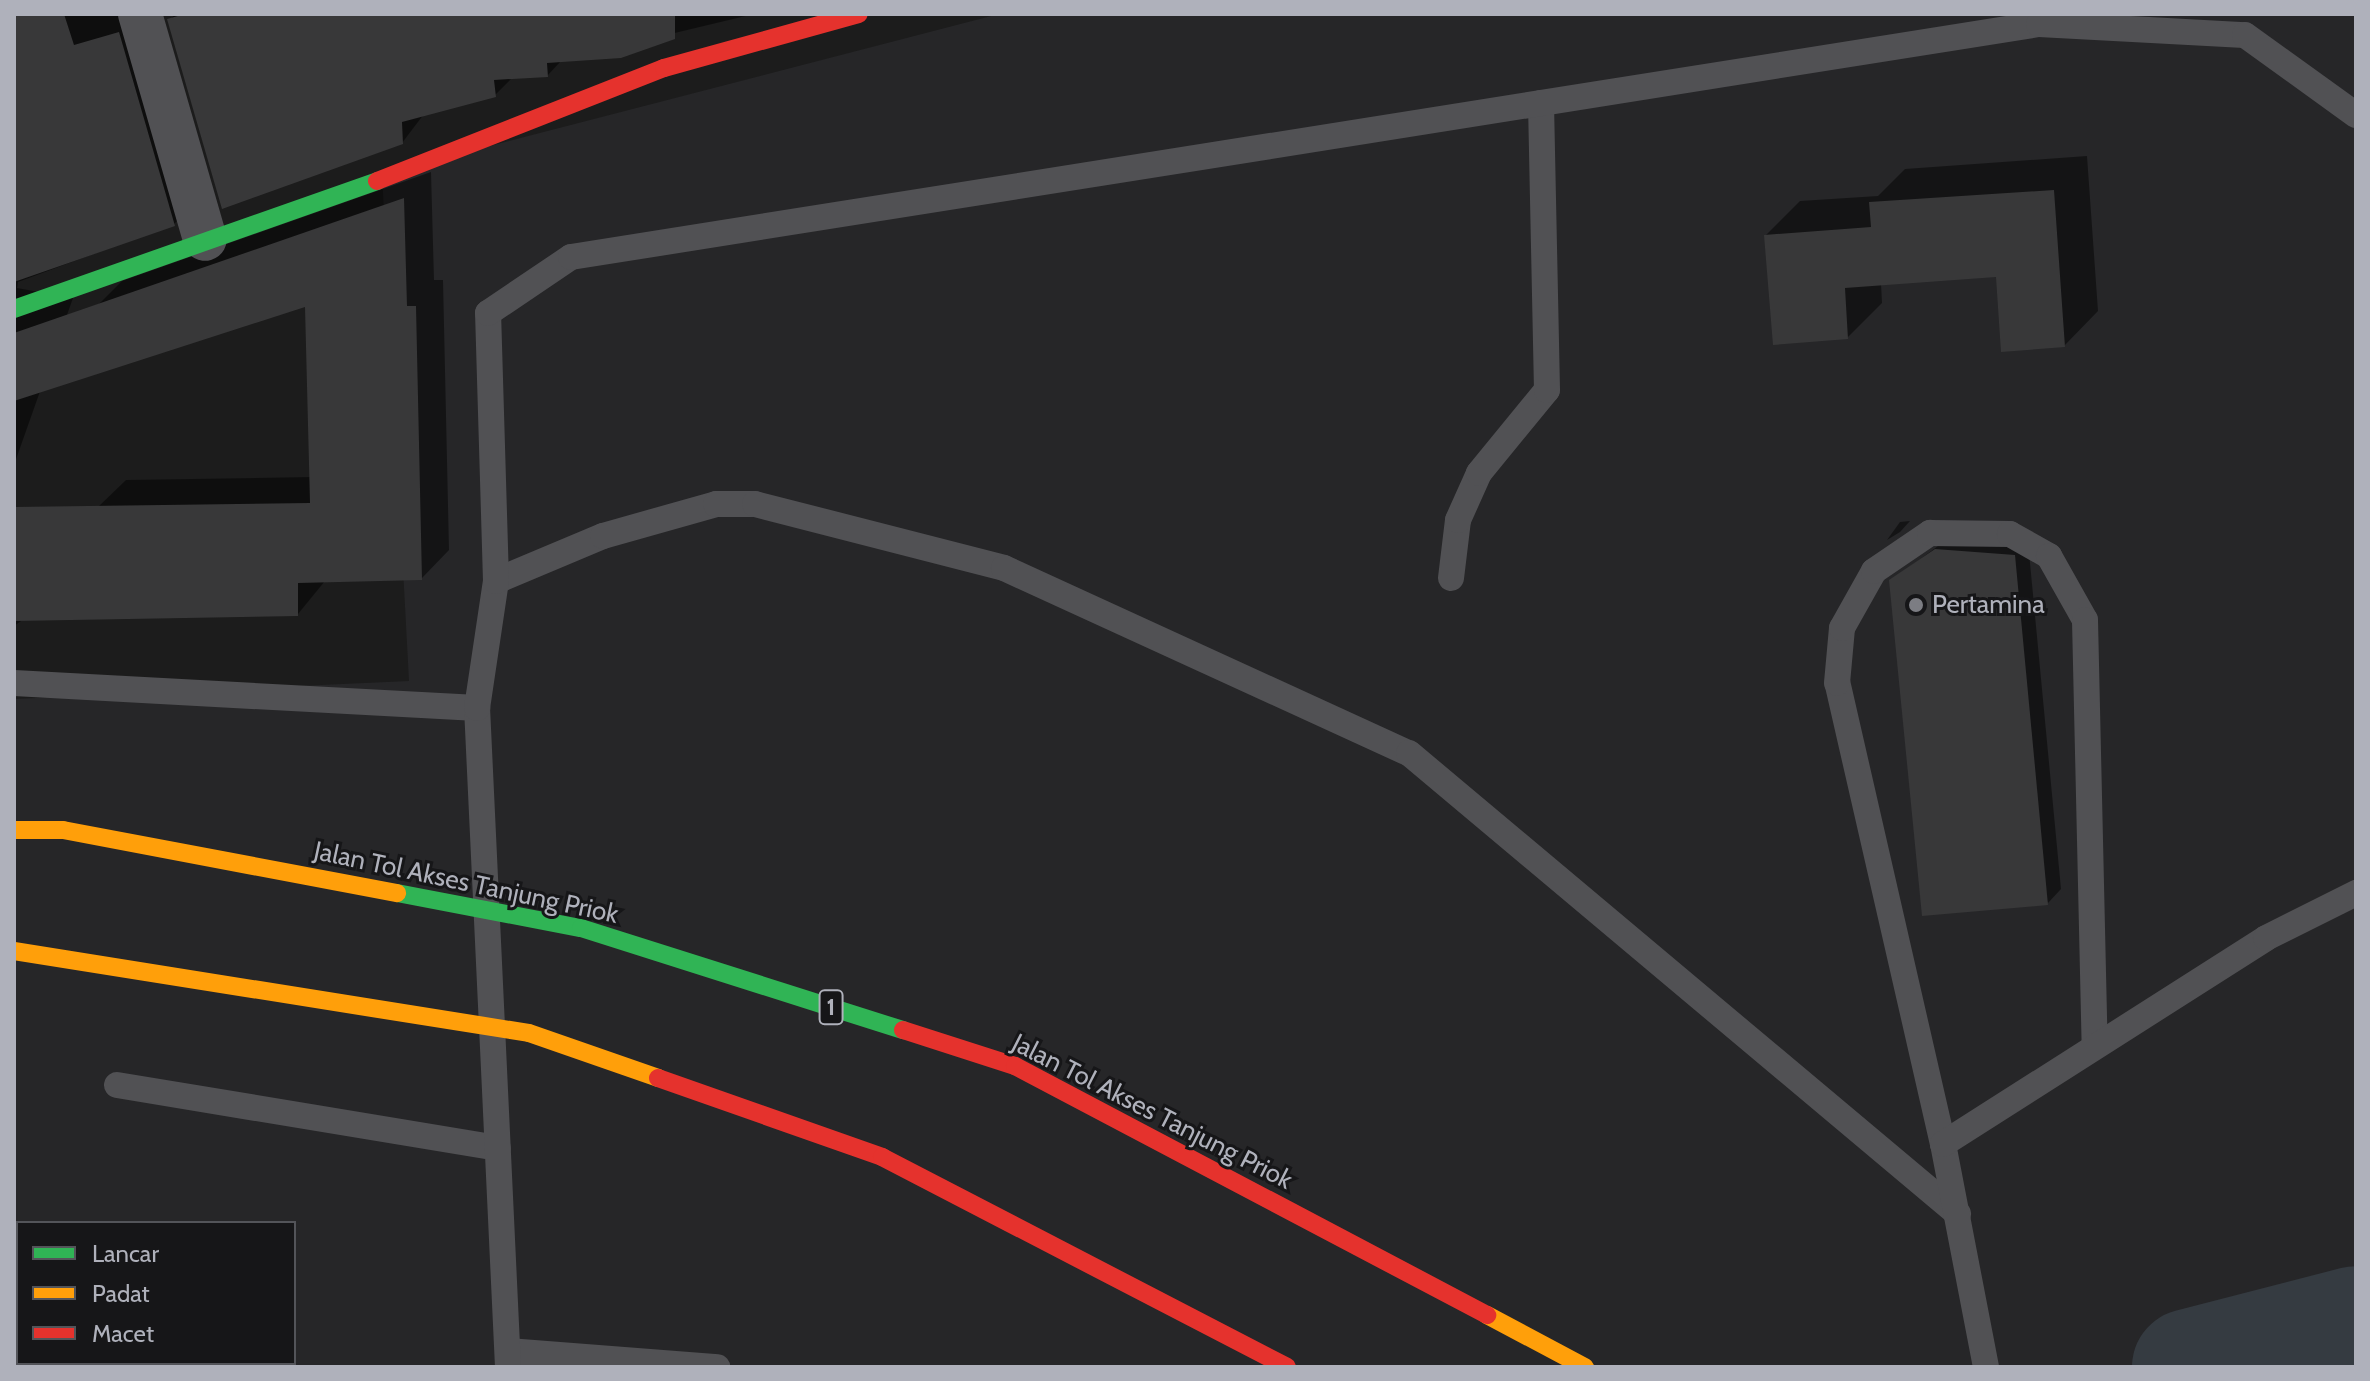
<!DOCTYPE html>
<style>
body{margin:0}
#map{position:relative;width:2370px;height:1381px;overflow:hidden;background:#1c1c1c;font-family:Cabin,sans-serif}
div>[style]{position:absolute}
.built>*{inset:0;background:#262628}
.shadow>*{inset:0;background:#0007;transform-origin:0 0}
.river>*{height:116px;margin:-58px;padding:0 58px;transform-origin:58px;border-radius:58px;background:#353b41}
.building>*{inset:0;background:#383839}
.lane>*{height:26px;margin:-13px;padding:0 13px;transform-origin:13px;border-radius:13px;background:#515154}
.street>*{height:44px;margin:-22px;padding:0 22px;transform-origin:22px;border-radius:22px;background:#515154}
.fast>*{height:18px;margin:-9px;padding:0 9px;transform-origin:9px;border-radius:9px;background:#30b455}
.jam>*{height:18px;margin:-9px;padding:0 9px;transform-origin:9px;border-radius:9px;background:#e5322d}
.fast-bridge>*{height:18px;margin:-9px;padding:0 9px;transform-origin:9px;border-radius:9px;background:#30b455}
.slow-bridge>*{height:18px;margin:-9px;padding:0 9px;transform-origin:9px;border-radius:9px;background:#ff9f0a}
.jam-bridge>*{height:18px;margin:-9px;padding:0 9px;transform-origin:9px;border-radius:9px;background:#e5322d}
.dots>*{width:22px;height:22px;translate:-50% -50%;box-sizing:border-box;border:4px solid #161618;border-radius:50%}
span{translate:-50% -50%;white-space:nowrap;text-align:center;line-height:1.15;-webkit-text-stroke:6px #161618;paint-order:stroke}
.shield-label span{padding:2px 6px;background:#161618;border:2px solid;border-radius:6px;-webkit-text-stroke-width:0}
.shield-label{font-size:24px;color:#afb1bb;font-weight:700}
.poi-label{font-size:26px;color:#afb1bb}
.left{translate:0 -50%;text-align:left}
.street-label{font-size:26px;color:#afb1bb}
.frame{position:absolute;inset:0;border:16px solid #afb1bb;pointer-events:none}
.legend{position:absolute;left:16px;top:1221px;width:280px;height:144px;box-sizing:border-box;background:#161618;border:2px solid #535459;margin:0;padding:10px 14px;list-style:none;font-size:24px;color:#afb1bb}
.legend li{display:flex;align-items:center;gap:16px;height:40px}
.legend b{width:40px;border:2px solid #535459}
</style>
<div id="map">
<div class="built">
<i style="clip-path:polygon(evenodd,999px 14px,2356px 14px,2356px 1332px,2223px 1367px,14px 1367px,14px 699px,409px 681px,382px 174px,999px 14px,18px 1223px,294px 1223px,294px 1363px,18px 1363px,18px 1223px)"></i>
</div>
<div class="shadow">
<i style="clip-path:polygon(14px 14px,119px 14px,201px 197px,174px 224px,18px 282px,17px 288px,73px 298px,14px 465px)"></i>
<i style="clip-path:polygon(175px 14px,754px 14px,562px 60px,547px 76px,513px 77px,495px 95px,424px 114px,402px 143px,170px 20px)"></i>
<i style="clip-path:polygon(2087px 156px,2098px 311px,2064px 346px,1998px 275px,1881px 283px,1882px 303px,1848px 337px,1766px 235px,1800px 201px,1878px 196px,1905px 169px)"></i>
<i style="clip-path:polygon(431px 172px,434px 280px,443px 280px,449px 550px,422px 578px,325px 581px,298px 614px,24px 619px,14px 626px,14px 518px,98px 507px,126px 480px,311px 477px,307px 304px,94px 309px,122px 281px)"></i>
<i style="clip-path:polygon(1910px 521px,1900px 532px,1887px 540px,1900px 522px)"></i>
<i style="clip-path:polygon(1950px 537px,2028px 542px,2061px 889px,2048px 903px,1891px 581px)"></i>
<i style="left:44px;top:1363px;width:130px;height:6px"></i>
</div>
<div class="river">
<i style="left:2190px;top:1367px;width:171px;rotate:-14.5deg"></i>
</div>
<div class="building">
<i style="clip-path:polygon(14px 14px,64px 14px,74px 45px,119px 32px,175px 226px,14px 282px)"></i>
<i style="clip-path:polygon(185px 14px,675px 14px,675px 39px,621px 58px,547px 63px,548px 77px,494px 80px,496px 97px,402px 122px,403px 144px,222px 209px,167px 19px)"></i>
<i style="clip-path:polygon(2054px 190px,2065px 347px,2001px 352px,1996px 277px,1845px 288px,1848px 339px,1773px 345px,1764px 235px,1871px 227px,1869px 202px)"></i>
<i style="clip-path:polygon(404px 198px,407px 306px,416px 306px,422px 580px,298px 583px,298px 616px,14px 621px,14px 507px,310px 503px,305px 307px,14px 401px,14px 333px)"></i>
<i style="clip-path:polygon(1935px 549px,2015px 555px,2048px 905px,1922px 916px,1889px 580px)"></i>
</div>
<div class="lane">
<i style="left:1451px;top:578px;width:58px;rotate:-83.1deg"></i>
<i style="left:1458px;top:520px;width:51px;rotate:-65.9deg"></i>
<i style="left:1479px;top:473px;width:107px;rotate:-50.7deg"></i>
<i style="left:1547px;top:390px;width:287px;rotate:-91.2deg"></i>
<i style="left:496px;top:581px;width:116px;rotate:-22.8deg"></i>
<i style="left:603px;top:536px;width:117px;rotate:-15.8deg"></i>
<i style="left:716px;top:504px;width:39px"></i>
<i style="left:755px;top:504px;width:257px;rotate:14.4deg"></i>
<i style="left:1004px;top:568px;width:445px;rotate:24.6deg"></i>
<i style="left:1409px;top:753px;width:717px;rotate:40.02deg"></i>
<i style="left:14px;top:683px;width:464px;rotate:3.1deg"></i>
<i style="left:117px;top:1085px;width:386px;rotate:9.4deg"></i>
<i style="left:1943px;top:1144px;width:473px;rotate:-102.9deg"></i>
<i style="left:1837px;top:683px;width:55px;rotate:-84.8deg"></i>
<i style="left:1842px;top:628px;width:65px;rotate:-60.7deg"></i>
<i style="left:1874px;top:571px;width:68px;rotate:-34.2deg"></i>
<i style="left:1930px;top:533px;width:80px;rotate:0.7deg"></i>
<i style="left:2010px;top:534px;width:45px;rotate:29.4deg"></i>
<i style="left:2049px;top:556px;width:73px;rotate:60.6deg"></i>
<i style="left:2085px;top:620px;width:426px;rotate:88.7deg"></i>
<i style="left:508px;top:1351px;width:210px;rotate:4.4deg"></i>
<i style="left:508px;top:1367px;width:660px;rotate:-92.69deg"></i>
<i style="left:477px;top:708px;width:128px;rotate:-81.5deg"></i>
<i style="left:496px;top:581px;width:268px;rotate:-91.7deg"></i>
<i style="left:488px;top:313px;width:100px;rotate:-34deg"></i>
<i style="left:571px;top:257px;width:1486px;rotate:-9.02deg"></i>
<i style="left:2039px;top:24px;width:206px;rotate:3.1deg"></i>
<i style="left:2245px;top:35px;width:137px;rotate:35.8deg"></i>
<i style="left:1986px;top:1367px;width:227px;rotate:-100.9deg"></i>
<i style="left:1943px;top:1144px;width:383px;rotate:-32.5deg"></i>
<i style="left:2266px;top:938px;width:101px;rotate:-26.6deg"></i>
</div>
<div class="street">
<i style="left:140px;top:14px;width:234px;rotate:73.9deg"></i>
</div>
<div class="fast">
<i style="left:14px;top:309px;width:385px;rotate:-19.4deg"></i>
</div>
<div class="jam">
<i style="left:377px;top:181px;width:308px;rotate:-21.5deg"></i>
<i style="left:664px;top:68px;width:202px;rotate:-15.5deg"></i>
</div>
<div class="fast-bridge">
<i style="left:397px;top:893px;width:187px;rotate:10.8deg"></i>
<i style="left:581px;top:928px;width:338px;rotate:17.6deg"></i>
</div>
<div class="slow-bridge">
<i style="left:14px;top:830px;width:49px"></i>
<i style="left:63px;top:830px;width:340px;rotate:10.7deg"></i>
<i style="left:14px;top:951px;width:521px;rotate:9.05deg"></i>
<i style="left:529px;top:1033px;width:137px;rotate:19.2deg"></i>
<i style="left:1487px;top:1315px;width:111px;rotate:28deg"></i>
</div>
<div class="jam-bridge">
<i style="left:903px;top:1030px;width:118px;rotate:17.8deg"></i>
<i style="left:1015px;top:1066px;width:534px;rotate:27.81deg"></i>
<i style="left:658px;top:1078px;width:238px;rotate:19.4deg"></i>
<i style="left:882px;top:1157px;width:456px;rotate:27.4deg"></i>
</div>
<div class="dots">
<i style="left:1916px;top:605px;background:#7c7d83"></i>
</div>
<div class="shield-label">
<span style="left:831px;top:1007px">1</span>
</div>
<div class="poi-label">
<span class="left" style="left:1932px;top:605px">Pertamina</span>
</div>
<div class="street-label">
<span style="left:466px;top:883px;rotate:12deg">Jalan Tol Akses Tanjung Priok</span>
<span style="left:1152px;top:1112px;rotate:27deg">Jalan Tol Akses Tanjung Priok</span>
</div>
<div class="frame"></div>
<ul class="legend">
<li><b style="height:10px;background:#30b455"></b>Lancar</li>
<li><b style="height:10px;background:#ff9f0a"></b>Padat</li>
<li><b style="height:10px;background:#e5322d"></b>Macet</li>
</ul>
</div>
